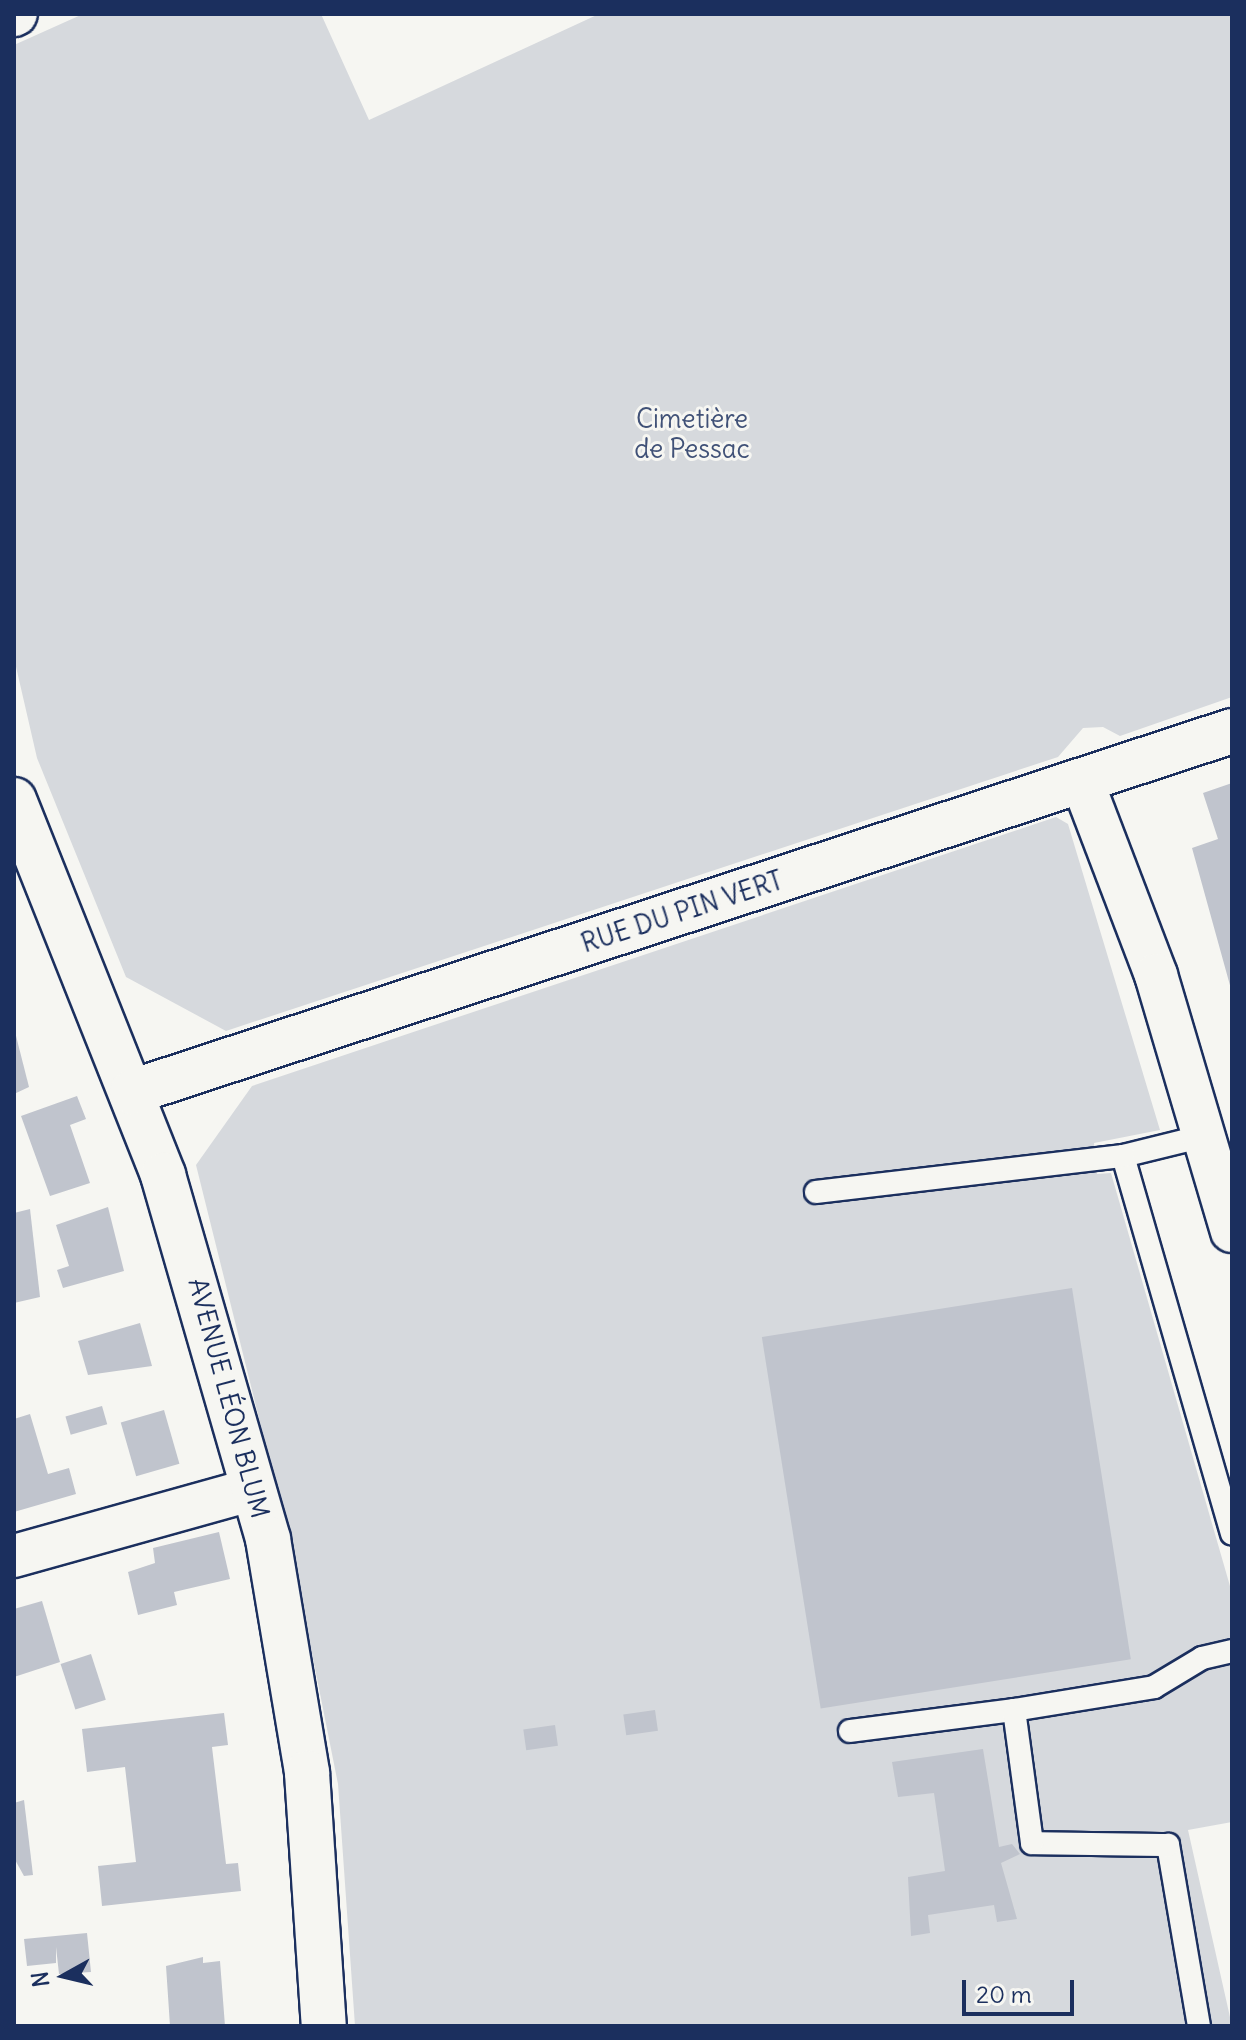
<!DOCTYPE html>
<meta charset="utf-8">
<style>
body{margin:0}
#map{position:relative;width:1246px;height:2040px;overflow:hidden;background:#f6f6f2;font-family:Delius,sans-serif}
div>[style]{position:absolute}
.green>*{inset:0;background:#d6d9dd}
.building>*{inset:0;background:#c0c4cd;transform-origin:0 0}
.roads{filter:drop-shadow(2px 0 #1b2f5e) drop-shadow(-2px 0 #1b2f5e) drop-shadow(0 2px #1b2f5e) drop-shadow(0 -2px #1b2f5e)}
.service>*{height:22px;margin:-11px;padding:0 11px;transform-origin:11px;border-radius:11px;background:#f6f6f2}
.minor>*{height:42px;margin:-21px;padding:0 21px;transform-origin:21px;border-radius:21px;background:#f6f6f2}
.tertiary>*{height:44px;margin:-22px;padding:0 22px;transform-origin:22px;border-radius:22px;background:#f6f6f2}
span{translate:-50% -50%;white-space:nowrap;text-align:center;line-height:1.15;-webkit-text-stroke:6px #f6f6f2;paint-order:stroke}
.park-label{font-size:26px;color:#405177}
.street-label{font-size:26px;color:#1b2f5e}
.frame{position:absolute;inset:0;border:16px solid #1b2f5e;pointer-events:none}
.north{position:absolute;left:24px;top:1936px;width:80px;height:80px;-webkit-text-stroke:6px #f6f6f2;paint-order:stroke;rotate:262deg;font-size:22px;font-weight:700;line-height:32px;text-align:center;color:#1b2f5e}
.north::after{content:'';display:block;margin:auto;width:28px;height:36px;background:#1b2f5e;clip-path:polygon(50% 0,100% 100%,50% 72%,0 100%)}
.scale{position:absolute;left:962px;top:1980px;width:112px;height:36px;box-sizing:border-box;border:4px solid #1b2f5e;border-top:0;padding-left:10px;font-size:24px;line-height:28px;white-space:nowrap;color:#1b2f5e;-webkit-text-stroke:6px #f6f6f2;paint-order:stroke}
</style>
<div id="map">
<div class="green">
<i style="clip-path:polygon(83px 14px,321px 14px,369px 120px,599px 14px,1232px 14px,1232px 697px,1120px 736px,1103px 727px,1083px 728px,1058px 757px,226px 1031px,126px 977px,37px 758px,14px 658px,14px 45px)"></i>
<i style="clip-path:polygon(1056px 817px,1068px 824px,1160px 1130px,1094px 1143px,1097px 1174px,1111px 1173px,1232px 1593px,1232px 1822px,1188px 1830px,1232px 2026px,355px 2026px,338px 1784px,290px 1543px,196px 1165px,252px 1086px)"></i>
</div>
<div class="building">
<i style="clip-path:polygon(1232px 783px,1232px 989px,1231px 989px,1192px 848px,1218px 839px,1203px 793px)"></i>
<i style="clip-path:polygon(14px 1028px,29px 1087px,14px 1094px)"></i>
<i style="clip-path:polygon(77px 1096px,86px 1119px,70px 1125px,90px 1183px,50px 1196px,21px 1116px)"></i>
<i style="clip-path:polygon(108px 1207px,124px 1271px,63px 1288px,57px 1270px,69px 1266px,56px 1225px)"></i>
<i style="clip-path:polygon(30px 1209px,40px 1297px,14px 1303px,14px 1213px)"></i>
<i style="left:1072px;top:1288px;width:376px;height:314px;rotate:81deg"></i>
<i style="clip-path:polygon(140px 1323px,152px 1366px,88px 1375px,78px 1341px)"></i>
<i style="left:102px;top:1406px;width:19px;height:38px;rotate:74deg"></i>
<i style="left:164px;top:1410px;width:56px;height:45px;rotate:74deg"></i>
<i style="clip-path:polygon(30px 1414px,48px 1474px,69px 1468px,76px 1494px,14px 1512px,14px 1419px)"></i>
<i style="clip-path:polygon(219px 1532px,230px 1579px,174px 1592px,177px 1605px,138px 1615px,128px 1572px,155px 1563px,153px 1548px)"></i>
<i style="clip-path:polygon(42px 1601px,60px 1662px,14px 1677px,14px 1609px)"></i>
<i style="left:91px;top:1654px;width:48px;height:32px;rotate:72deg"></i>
<i style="left:655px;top:1710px;width:21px;height:32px;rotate:82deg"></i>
<i style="clip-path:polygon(224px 1713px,228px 1745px,212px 1747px,226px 1864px,238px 1863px,241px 1891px,102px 1906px,98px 1866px,136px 1862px,125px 1767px,87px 1772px,82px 1729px)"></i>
<i style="left:555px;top:1725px;width:21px;height:32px;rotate:82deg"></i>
<i style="clip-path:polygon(983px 1749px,999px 1847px,1012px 1844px,1020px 1854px,1001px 1863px,1017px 1919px,997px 1922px,994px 1905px,928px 1915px,930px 1933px,911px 1936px,908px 1877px,945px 1871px,934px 1793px,898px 1797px,892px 1762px)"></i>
<i style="clip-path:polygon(24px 1800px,33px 1875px,24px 1876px,14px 1858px,14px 1803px)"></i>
<i style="clip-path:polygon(87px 1933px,91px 1972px,59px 1974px,56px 1947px,56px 1963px,27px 1966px,24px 1939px)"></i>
<i style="clip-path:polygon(203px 1957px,203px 1963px,220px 1961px,225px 2026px,170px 2026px,166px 1966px)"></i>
</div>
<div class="roads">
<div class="service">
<i style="left:1204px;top:1136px;width:83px;rotate:166.1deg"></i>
<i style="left:1123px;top:1156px;width:393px;rotate:73.9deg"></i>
<i style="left:816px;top:1192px;width:309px;rotate:-6.7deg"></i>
<i style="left:850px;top:1731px;width:165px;rotate:-7.3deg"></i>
<i style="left:1199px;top:2026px;width:184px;rotate:-99.7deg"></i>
<i style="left:1168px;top:1845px;width:136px;rotate:-179.2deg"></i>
<i style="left:1032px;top:1843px;width:134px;rotate:-97.7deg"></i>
<i style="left:1014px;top:1710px;width:142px;rotate:-9.3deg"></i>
<i style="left:1154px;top:1687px;width:56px;rotate:-31.1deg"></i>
<i style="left:1202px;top:1658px;width:31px;rotate:-13deg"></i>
</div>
<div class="minor">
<i style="left:14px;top:15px;width:2px;rotate:-27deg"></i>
<i style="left:1082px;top:781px;width:208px;rotate:69.1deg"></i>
<i style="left:1156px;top:975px;width:267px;rotate:73.5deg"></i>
<i style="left:14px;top:1556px;width:249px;rotate:-15.6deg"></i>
</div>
<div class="tertiary">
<i style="left:14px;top:800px;width:404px;rotate:68.3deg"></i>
<i style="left:163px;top:1175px;width:379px;rotate:73.9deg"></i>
<i style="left:268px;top:1539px;width:237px;rotate:80.5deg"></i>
<i style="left:307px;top:1773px;width:254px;rotate:86.2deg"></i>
<i style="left:132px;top:1092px;width:1158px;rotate:-18.17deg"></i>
</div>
</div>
<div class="park-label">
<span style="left:692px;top:434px">Cimetière<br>de Pessac</span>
</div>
<div class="street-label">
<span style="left:682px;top:912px;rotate:-18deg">RUE DU PIN VERT</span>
<span style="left:229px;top:1398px;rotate:75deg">AVENUE LÉON BLUM</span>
</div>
<div class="frame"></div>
<div class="north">N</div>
<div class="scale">20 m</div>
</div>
